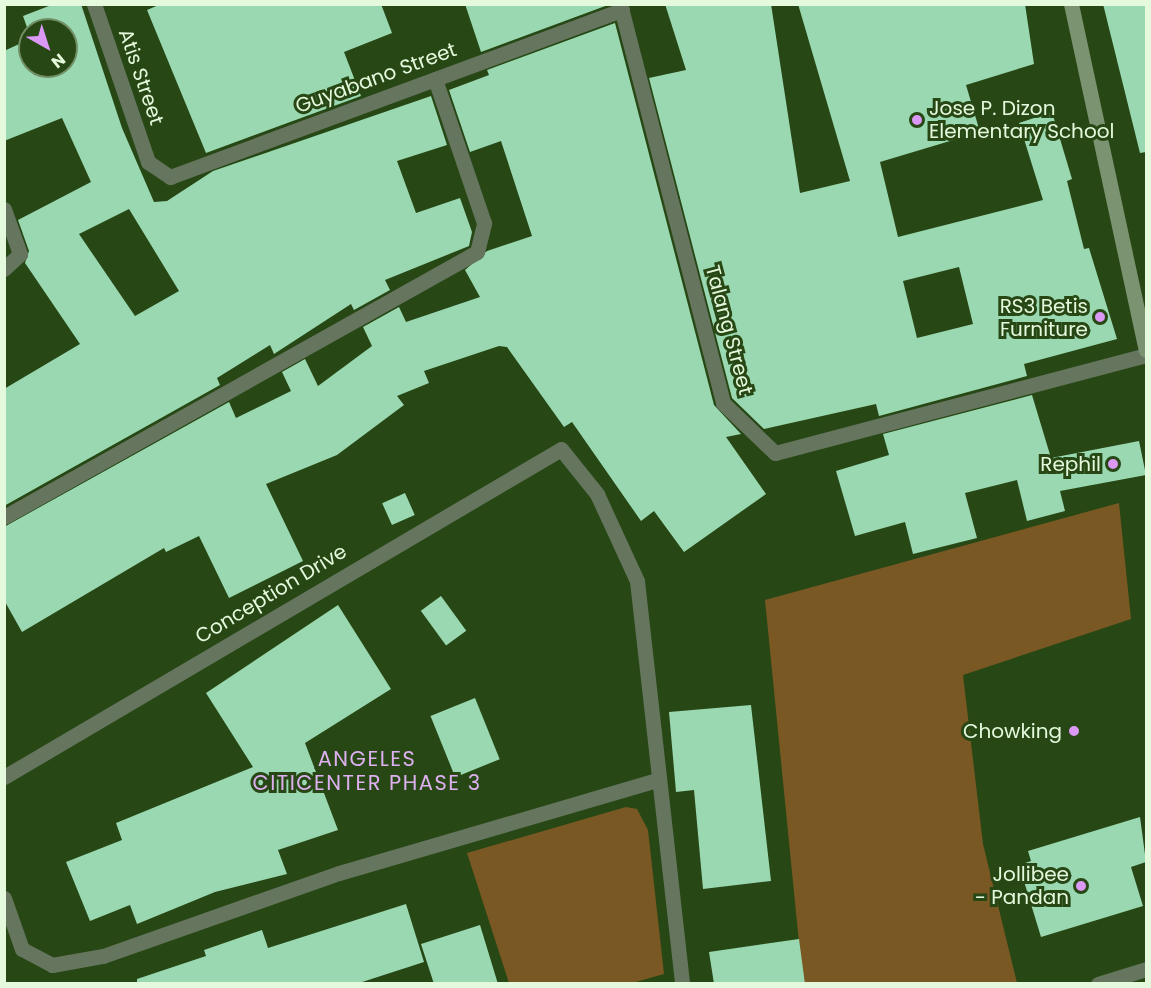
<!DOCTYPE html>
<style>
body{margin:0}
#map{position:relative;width:1151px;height:988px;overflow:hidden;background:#274715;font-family:Poppins,sans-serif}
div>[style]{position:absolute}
.green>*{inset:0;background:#7a5823}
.building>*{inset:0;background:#99d8b0;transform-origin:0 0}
.minor>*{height:15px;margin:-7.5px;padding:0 7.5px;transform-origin:7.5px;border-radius:7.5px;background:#65755e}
.secondary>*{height:15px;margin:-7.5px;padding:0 7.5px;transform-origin:7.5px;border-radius:7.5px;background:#7b9370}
.dots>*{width:16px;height:16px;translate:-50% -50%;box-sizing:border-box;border:3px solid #274715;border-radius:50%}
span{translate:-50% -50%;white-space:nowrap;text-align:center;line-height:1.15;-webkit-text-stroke:6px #274715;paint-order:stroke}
.street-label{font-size:20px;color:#e5f9dc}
.poi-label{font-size:20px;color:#e5f9dc}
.left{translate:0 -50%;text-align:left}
.right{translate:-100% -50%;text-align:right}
.neighbourhood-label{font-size:21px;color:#ddb0f0;letter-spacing:1.5px}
.frame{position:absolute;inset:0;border:6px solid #e5f9dc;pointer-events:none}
.north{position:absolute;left:18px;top:18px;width:60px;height:60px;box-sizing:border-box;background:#274715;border:2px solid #738e65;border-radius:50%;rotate:141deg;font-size:16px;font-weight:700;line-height:24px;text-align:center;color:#e5f9dc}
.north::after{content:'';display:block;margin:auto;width:21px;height:27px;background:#db99f5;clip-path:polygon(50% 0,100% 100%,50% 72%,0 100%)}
</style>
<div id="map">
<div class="green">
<i style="clip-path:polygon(1119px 503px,1131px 619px,963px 675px,983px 844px,1017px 983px,803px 983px,765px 600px)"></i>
<i style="clip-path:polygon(626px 807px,637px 809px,648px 830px,664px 974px,632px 983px,509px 983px,467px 853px)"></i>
</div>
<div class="building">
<i style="clip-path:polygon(evenodd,54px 4px,81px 4px,122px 128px,154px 202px,167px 201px,213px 171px,431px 96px,447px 145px,397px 161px,416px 213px,460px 198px,472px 232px,469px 246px,385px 280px,390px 290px,354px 310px,351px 304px,274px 354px,270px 345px,217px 378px,220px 385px,4px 506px,4px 389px,80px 344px,25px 263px,29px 251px,18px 220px,91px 182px,62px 118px,4px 141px,4px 51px,30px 39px,30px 66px,66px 66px,66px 30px,30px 30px,30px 36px,23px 16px,54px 4px,129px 209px,179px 291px,135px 316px,79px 234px,129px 209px)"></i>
<i style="clip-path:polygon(161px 4px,381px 4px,392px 33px,344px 52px,361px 96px,206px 153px,147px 10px)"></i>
<i style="clip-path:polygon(465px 4px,607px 4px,608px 5px,481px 52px)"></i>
<i style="clip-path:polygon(evenodd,665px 4px,771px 4px,800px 193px,850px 181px,798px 4px,1025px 4px,1034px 64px,966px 85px,980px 132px,880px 162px,898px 237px,1043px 200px,1019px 123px,1052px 112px,1072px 179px,1067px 181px,1084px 249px,1089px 248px,1117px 339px,1024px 364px,1027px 376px,879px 416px,876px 404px,764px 429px,732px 398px,649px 78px,686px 70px,665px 4px,959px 267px,973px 324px,917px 338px,903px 281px,959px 267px)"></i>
<i style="clip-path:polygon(1103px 4px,1146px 4px,1146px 152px,1140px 153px)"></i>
<i style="clip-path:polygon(615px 23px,714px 405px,741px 434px,726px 437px,766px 494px,684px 552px,654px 511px,641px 521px,572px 422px,564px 427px,507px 347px,499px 346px,424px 371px,429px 383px,397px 396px,404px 405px,337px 455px,266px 484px,303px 561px,229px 598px,199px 536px,166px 552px,164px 548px,22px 632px,4px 600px,4px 527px,229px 402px,236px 418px,291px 391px,282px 372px,305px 359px,318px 386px,372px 346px,363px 327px,399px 307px,406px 322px,480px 297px,465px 270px,487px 251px,532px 236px,501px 141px,470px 152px,449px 90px,489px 75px,487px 70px)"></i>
<i style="clip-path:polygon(1032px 395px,1051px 458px,1139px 441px,1146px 475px,1060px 491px,1065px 511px,1027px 521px,1017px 480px,965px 493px,977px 538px,913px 554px,905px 522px,855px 536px,836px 471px,889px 455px,883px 434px)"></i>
<i style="left:405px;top:493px;width:24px;height:25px;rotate:66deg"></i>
<i style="left:441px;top:596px;width:43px;height:25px;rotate:54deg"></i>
<i style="clip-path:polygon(338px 605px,391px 689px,305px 743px,338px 830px,278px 850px,287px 874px,215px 892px,137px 924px,130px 905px,90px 921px,66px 862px,122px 840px,116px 823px,253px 767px,206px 693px)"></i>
<i style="left:475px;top:698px;width:66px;height:48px;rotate:68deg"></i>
<i style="clip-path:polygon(751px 705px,771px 881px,703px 889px,694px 790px,676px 792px,669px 712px)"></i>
<i style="clip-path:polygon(1140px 817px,1146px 862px,1131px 867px,1143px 906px,1041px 937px,1019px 865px,1031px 861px,1028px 851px)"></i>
<i style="clip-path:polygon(406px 904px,424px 962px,356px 984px,137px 984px,137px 979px,206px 956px,204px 950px,262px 930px,268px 948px)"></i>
<i style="clip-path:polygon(480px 925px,498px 984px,434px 984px,421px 944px)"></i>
<i style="clip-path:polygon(799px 939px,805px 984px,714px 984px,709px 952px)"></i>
</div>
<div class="minor">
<i style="left:94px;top:4px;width:167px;rotate:71.1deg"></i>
<i style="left:148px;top:162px;width:27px;rotate:34deg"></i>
<i style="left:170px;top:177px;width:482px;rotate:-20.3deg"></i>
<i style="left:620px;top:4px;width:412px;rotate:75.5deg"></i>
<i style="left:723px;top:403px;width:72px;rotate:43.9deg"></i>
<i style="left:775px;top:453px;width:384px;rotate:-14.8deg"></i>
<i style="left:4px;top:209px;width:48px;rotate:70.4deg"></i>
<i style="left:20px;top:254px;width:22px;rotate:137deg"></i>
<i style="left:4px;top:517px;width:542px;rotate:-29.26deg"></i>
<i style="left:477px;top:252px;width:30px;rotate:-76deg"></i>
<i style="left:484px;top:223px;width:152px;rotate:-108.8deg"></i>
<i style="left:4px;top:777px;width:646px;rotate:-30.49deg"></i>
<i style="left:561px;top:449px;width:58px;rotate:51.3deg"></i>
<i style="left:597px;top:494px;width:96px;rotate:65.3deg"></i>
<i style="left:637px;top:581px;width:406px;rotate:83.6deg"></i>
<i style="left:4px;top:898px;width:54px;rotate:70.6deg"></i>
<i style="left:22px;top:949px;width:34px;rotate:28deg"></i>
<i style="left:52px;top:965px;width:52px;rotate:-10deg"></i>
<i style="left:103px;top:956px;width:250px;rotate:-19.4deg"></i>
<i style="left:339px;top:873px;width:332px;rotate:-16.3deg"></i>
<i style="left:1098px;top:984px;width:50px;rotate:-17.4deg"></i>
</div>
<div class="secondary">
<i style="left:1071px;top:4px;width:354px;rotate:77.8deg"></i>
</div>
<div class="dots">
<i style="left:917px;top:120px;background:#db99f5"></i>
<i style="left:1100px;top:317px;background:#db99f5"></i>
<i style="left:1113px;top:464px;background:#db99f5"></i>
<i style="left:1074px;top:731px;background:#db99f5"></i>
<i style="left:1081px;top:886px;background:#db99f5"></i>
</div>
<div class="street-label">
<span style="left:141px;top:77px;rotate:71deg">Atis Street</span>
<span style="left:376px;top:78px;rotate:-20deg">Guyabano Street</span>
<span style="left:729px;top:330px;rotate:75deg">Talang Street</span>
<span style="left:271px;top:594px;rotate:-31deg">Conception Drive</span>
</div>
<div class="poi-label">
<span class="left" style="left:929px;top:120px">Jose P. Dizon<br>Elementary School</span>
<span class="right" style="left:1088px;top:318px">RS3 Betis<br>Furniture</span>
<span class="right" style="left:1101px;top:464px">Rephil</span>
<span class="right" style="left:1062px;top:731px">Chowking</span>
<span class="right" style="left:1069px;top:886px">Jollibee<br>- Pandan</span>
</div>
<div class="neighbourhood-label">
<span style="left:367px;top:771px">ANGELES<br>CITICENTER PHASE 3</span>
</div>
<div class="frame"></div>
<div class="north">N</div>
</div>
